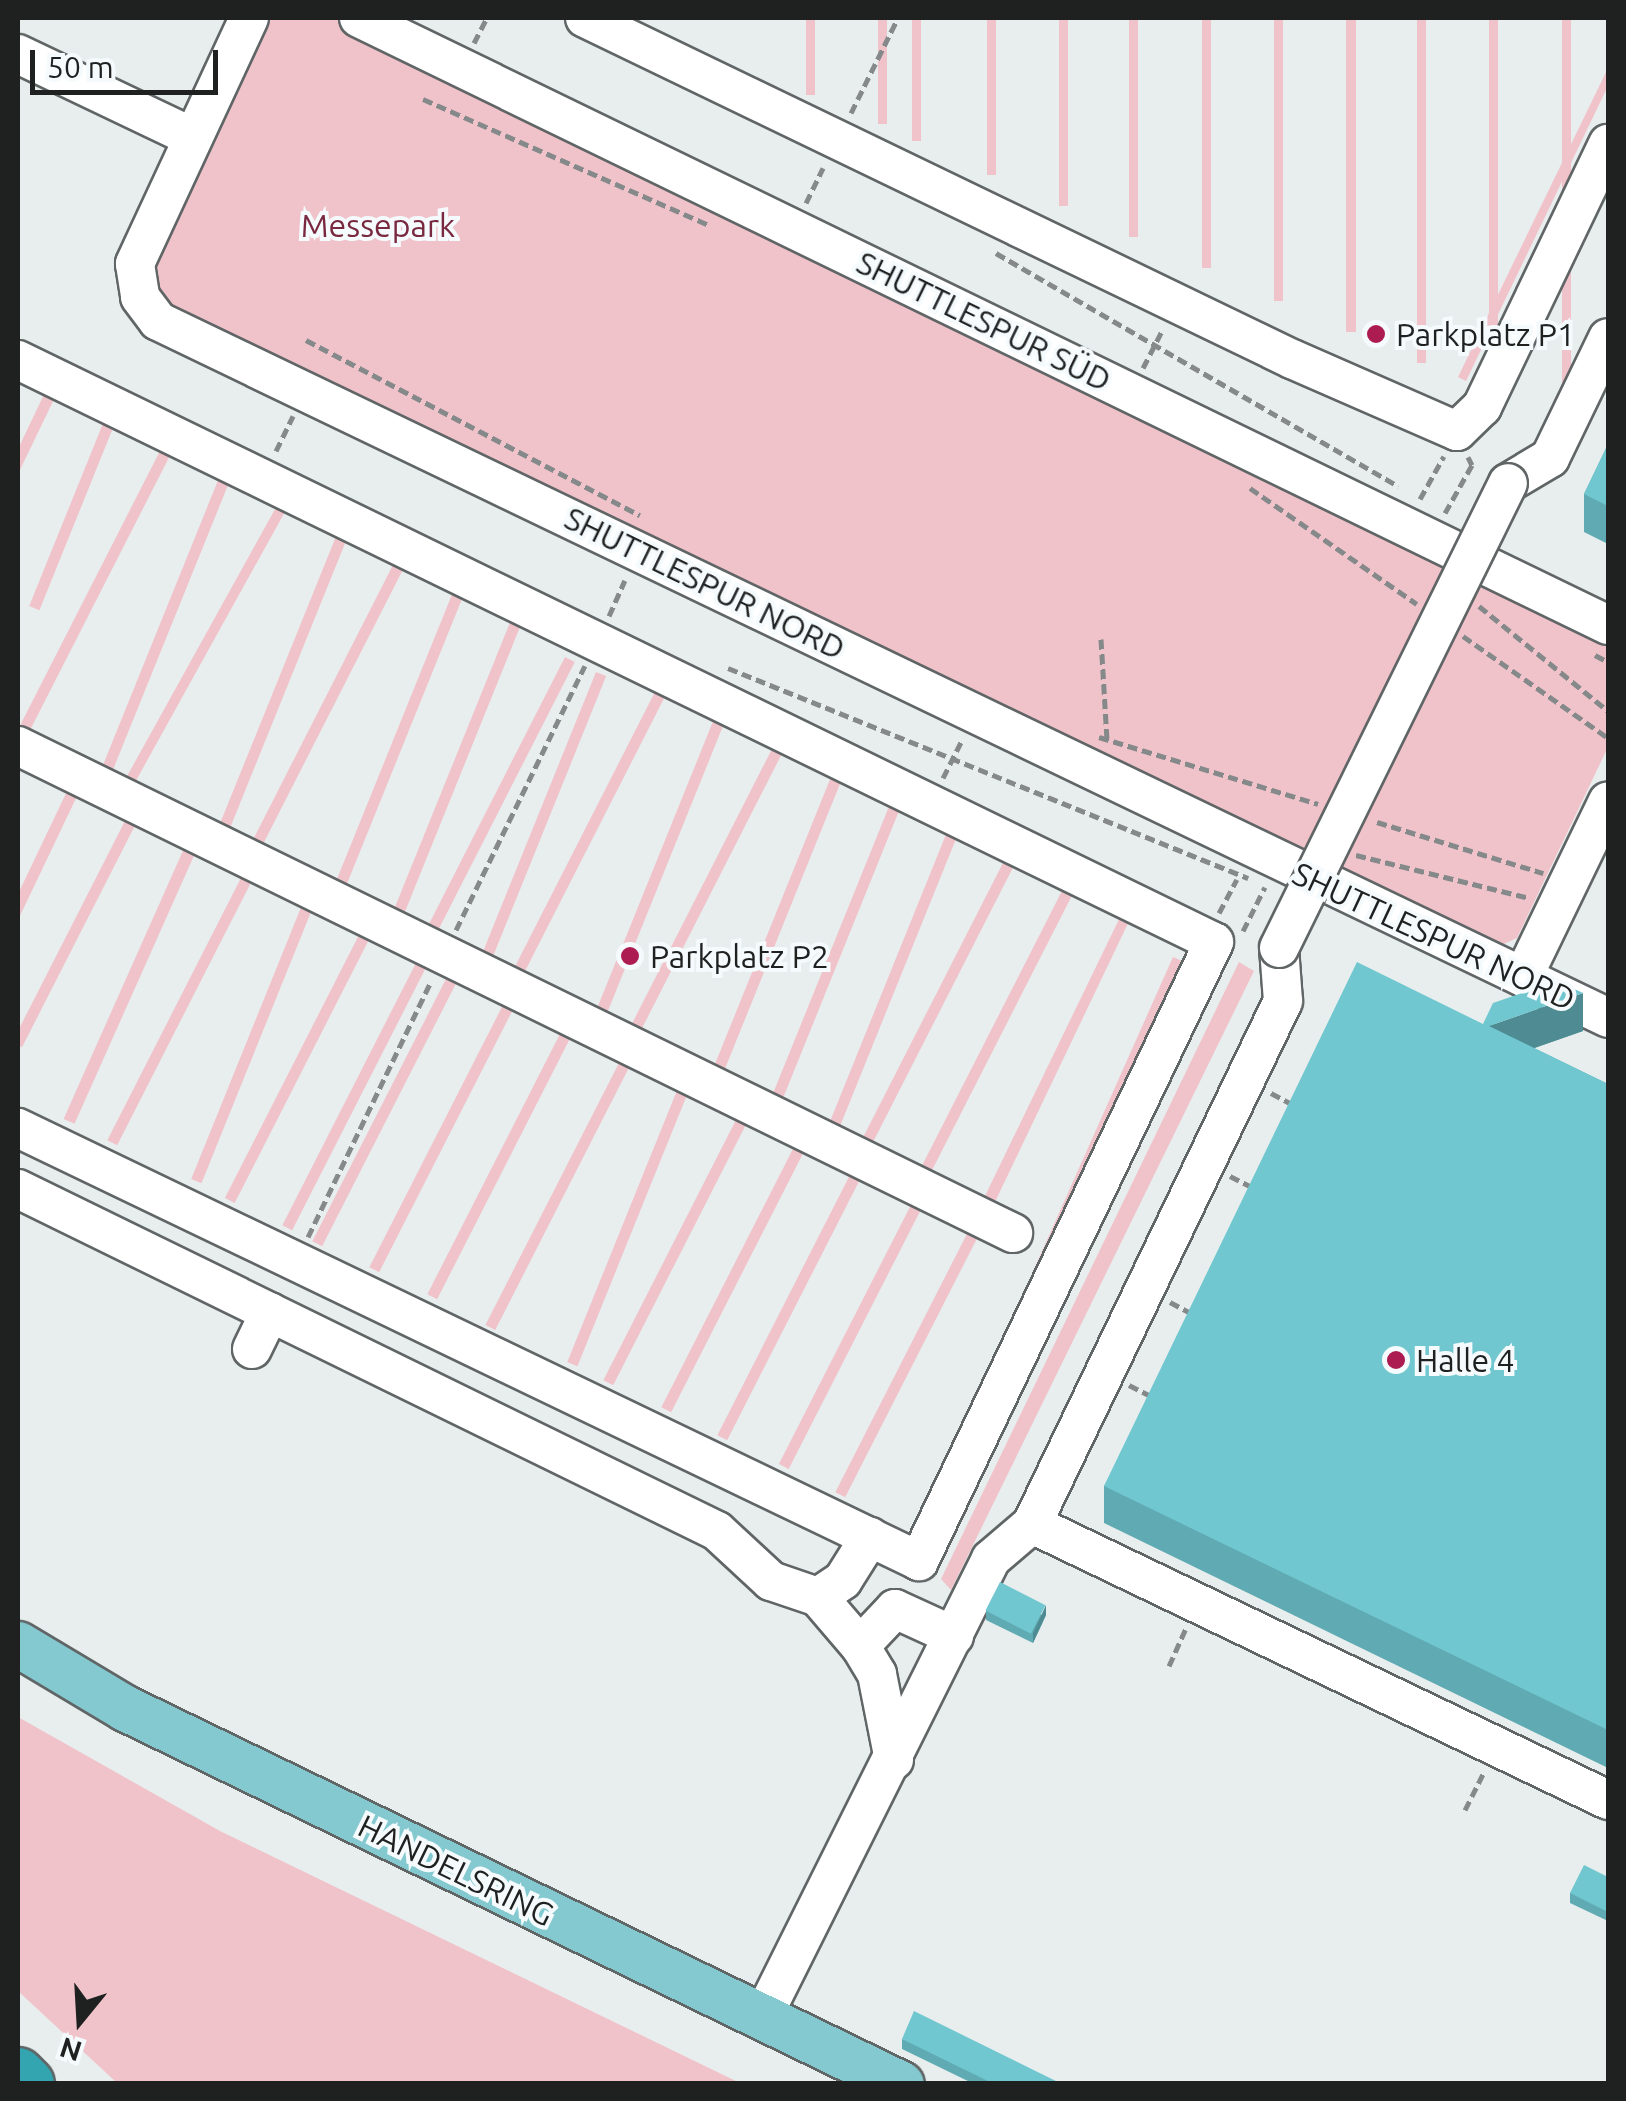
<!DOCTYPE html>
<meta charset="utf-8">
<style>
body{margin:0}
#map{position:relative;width:1626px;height:2101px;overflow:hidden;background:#e8eeee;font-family:Ubuntu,sans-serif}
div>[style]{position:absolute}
.green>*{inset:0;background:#f0c3cb;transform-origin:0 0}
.path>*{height:5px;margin-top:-2.5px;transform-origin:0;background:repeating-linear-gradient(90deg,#858989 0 10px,transparent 0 15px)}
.roads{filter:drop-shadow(2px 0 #606566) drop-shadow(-2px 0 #606566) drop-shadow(0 2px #606566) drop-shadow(0 -2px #606566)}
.minor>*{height:38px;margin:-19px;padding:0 19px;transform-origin:19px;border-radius:19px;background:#fff}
.major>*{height:45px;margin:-22.5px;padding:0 22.5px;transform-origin:22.5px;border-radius:22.5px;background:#85c9d0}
.highway>*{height:52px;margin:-26px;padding:0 26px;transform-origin:26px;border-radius:26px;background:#33a5b0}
.bridges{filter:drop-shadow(2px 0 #606566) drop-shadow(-2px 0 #606566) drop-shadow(0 2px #606566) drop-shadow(0 -2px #606566)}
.minor-bridge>*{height:38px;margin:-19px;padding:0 19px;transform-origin:19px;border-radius:19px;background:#fff}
.wall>*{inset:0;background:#60abb3}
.shaded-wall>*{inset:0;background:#4e8b92}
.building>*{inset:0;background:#70c7d0;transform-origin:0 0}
.dots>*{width:28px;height:28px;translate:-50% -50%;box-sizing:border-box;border:5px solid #f5fbfc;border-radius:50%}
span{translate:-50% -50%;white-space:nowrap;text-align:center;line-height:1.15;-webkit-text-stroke:8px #f5fbfc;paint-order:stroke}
.park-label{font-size:32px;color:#79283f}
.street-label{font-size:32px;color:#1f2121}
.poi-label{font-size:32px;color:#1f2121}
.left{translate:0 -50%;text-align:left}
.frame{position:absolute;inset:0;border:20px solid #1f2121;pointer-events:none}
.north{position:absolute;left:30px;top:1971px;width:100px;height:100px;-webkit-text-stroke:8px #f5fbfc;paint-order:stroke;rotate:198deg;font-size:28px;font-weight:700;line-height:40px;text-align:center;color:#1f2121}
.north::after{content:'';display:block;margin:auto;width:35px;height:45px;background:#1f2121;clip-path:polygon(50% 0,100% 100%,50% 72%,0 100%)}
.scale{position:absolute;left:30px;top:50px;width:188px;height:45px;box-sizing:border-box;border:5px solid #1f2121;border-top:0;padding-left:12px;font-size:30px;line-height:35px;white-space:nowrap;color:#1f2121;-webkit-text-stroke:8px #f5fbfc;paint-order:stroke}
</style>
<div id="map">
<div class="green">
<i style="clip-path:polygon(266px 18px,338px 18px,1608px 634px,1608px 747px,1517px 938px,1493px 949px,160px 305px,148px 259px)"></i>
<i style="left:806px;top:18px;width:9px;height:77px"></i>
<i style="left:878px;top:18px;width:9px;height:106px"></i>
<i style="left:912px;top:18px;width:9px;height:123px"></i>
<i style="left:987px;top:18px;width:9px;height:157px"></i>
<i style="left:1059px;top:18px;width:9px;height:188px"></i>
<i style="left:1129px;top:18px;width:9px;height:219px"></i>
<i style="left:1202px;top:18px;width:9px;height:250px"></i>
<i style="left:1274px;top:18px;width:9px;height:283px"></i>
<i style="left:1346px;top:18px;width:10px;height:314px"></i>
<i style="left:1417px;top:18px;width:9px;height:345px"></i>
<i style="left:1489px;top:18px;width:9px;height:377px"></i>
<i style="left:1562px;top:18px;width:9px;height:371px"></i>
<i style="clip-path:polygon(1608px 68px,1608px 86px,1466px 381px,1458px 377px)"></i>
<i style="clip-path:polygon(48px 386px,58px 391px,18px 474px,18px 449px)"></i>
<i style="left:106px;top:416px;width:11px;height:205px;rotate:22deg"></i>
<i style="left:163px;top:445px;width:11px;height:318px;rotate:27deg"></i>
<i style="left:221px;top:473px;width:11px;height:318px;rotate:22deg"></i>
<i style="left:279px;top:502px;width:10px;height:318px;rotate:29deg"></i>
<i style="left:339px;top:529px;width:11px;height:318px;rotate:22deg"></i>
<i style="left:396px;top:559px;width:11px;height:318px;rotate:27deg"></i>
<i style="left:455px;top:587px;width:11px;height:318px;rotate:22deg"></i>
<i style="left:513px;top:615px;width:11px;height:318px;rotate:22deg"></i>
<i style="left:565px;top:657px;width:11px;height:301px;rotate:27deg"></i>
<i style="left:596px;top:672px;width:11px;height:301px;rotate:22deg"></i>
<i style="left:659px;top:684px;width:11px;height:318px;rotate:27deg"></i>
<i style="left:716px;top:714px;width:11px;height:318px;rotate:22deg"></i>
<i style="left:775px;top:743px;width:11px;height:318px;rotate:27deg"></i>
<i style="left:833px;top:772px;width:11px;height:318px;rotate:22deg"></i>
<i style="clip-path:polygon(69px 787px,79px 792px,18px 920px,18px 894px)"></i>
<i style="left:892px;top:799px;width:11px;height:318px;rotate:22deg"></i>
<i style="left:128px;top:815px;width:11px;height:255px;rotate:27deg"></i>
<i style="left:949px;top:827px;width:11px;height:318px;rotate:22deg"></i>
<i style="left:186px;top:844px;width:12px;height:301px;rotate:24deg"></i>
<i style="left:1007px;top:855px;width:11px;height:318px;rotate:27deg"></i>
<i style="left:244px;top:872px;width:11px;height:301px;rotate:27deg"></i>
<i style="left:1066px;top:883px;width:11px;height:319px;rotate:27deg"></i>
<i style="left:304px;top:900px;width:11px;height:301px;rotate:22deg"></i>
<i style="clip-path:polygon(1123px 911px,1132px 915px,995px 1202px,984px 1198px)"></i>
<i style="left:362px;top:929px;width:11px;height:302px;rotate:27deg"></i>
<i style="left:419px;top:957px;width:11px;height:301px;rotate:27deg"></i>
<i style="left:1173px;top:957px;width:10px;height:623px;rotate:24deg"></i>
<i style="clip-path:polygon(1239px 962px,1254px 971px,951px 1590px,941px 1579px)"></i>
<i style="left:449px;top:973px;width:11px;height:301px;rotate:27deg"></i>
<i style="left:506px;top:999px;width:11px;height:301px;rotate:27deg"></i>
<i style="left:564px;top:1026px;width:11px;height:301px;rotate:27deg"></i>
<i style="left:623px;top:1055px;width:11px;height:303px;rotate:27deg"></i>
<i style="left:680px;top:1083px;width:11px;height:301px;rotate:22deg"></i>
<i style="left:740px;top:1112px;width:11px;height:301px;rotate:27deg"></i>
<i style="left:798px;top:1139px;width:11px;height:301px;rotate:27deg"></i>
<i style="left:854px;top:1167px;width:11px;height:301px;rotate:27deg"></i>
<i style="left:916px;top:1195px;width:11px;height:302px;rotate:27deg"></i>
<i style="left:972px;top:1224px;width:11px;height:301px;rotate:27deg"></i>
<i style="clip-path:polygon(18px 1717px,220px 1831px,740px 2083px,117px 2083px,18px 1991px)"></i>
</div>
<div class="path">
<i style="left:474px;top:43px;width:28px;rotate:-63deg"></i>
<i style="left:423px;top:99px;width:313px;rotate:23.8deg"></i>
<i style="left:851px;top:113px;width:106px;rotate:-63.7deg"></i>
<i style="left:806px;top:203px;width:39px;rotate:-64deg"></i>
<i style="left:996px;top:253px;width:465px;rotate:30.1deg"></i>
<i style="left:306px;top:340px;width:377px;rotate:27.7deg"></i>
<i style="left:1143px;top:368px;width:44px;rotate:-62.9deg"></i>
<i style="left:276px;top:451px;width:39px;rotate:-64deg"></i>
<i style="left:1250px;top:488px;width:203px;rotate:34.8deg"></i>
<i style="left:1420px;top:499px;width:49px;rotate:-60.8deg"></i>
<i style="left:1445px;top:513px;width:55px;rotate:-60.6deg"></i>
<i style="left:1472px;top:465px;width:9px;rotate:-117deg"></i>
<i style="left:1479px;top:606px;width:166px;rotate:39.1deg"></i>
<i style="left:609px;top:616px;width:39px;rotate:-66deg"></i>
<i style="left:1463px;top:636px;width:177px;rotate:35.1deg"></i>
<i style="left:1101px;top:639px;width:102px;rotate:86.6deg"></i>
<i style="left:1595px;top:655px;width:15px;rotate:28deg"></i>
<i style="left:728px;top:668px;width:561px;rotate:21.99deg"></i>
<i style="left:1099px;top:737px;width:229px;rotate:17deg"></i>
<i style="left:943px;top:778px;width:45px;rotate:-63.4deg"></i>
<i style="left:1377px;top:822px;width:174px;rotate:17.1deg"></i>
<i style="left:1356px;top:855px;width:179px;rotate:13.9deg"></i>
<i style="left:1219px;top:913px;width:38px;rotate:-62deg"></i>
<i style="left:456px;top:930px;width:294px;rotate:-64deg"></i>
<i style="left:1243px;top:931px;width:49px;rotate:-63.4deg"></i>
<i style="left:1271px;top:1093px;width:24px;rotate:28deg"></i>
<i style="left:1230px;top:1176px;width:25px;rotate:27deg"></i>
<i style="left:308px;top:1237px;width:284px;rotate:-64.3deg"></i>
<i style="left:1170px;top:1302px;width:24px;rotate:28deg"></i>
<i style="left:1129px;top:1385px;width:25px;rotate:27deg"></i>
<i style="left:1169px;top:1666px;width:42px;rotate:-65.9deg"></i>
<i style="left:1465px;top:1810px;width:42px;rotate:-63.4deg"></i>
</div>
<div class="roads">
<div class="minor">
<i style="left:249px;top:18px;width:271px;rotate:114.9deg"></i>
<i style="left:135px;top:264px;width:33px;rotate:81deg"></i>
<i style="left:140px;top:297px;width:30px;rotate:53deg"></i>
<i style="left:158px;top:321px;width:1609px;rotate:25.67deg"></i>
<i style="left:359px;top:18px;width:1389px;rotate:25.92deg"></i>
<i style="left:585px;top:18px;width:785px;rotate:25.75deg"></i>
<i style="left:1292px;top:359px;width:180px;rotate:23.6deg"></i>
<i style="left:1457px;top:431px;width:35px;rotate:-44deg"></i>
<i style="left:1482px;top:407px;width:292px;rotate:-64.4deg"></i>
<i style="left:18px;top:54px;width:193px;rotate:25.5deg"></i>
<i style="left:18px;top:360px;width:1330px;rotate:25.95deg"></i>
<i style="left:1214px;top:942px;width:686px;rotate:115.48deg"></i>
<i style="left:919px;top:1561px;width:1000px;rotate:-154.33deg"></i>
<i style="left:1508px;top:483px;width:49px;rotate:-30.8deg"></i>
<i style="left:1550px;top:458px;width:133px;rotate:-64.2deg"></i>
<i style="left:18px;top:746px;width:1108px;rotate:26.08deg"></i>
<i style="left:1523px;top:977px;width:195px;rotate:-64.2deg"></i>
<i style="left:18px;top:1189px;width:778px;rotate:26.07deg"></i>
<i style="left:717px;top:1531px;width:74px;rotate:42.8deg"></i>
<i style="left:771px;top:1581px;width:50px;rotate:18.8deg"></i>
<i style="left:818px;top:1597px;width:65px;rotate:49.4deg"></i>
<i style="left:252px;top:1349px;width:41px;rotate:-64.1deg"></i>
<i style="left:1032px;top:1524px;width:639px;rotate:25.6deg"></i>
<i style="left:818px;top:1597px;width:30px;rotate:-34deg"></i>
<i style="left:843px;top:1580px;width:51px;rotate:-57.9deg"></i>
<i style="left:894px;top:1760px;width:88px;rotate:-101.2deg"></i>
<i style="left:877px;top:1674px;width:33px;rotate:-121deg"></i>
<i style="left:860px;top:1646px;width:51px;rotate:-46.6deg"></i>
<i style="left:895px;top:1609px;width:65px;rotate:24.6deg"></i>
<i style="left:762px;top:2018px;width:513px;rotate:-63.48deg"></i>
<i style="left:991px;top:1559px;width:54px;rotate:-40.5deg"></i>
<i style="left:1032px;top:1524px;width:580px;rotate:-64.36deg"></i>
<i style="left:1283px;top:1001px;width:53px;rotate:-94.3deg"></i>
</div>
<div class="major">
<i style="left:18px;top:1644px;width:125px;rotate:30.9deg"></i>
<i style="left:125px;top:1708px;width:862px;rotate:25.85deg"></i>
</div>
<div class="highway">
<i style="left:18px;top:2074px;width:14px;rotate:45deg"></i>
</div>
</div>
<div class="bridges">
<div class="minor-bridge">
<i style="left:1279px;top:948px;width:518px;rotate:-63.78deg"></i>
</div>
</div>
<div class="wall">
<i style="clip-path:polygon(1608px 444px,1608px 544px,1584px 532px,1584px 494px)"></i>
<i style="clip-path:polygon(1483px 1024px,1583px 1031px,1534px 1048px,1608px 1084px,1608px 1768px,1104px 1523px,1104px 1486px)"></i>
<i style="clip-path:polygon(986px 1611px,1046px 1615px,1033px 1643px,986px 1620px)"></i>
<i style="clip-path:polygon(1608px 1877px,1608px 1921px,1570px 1903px,1570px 1893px)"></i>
<i style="clip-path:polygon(902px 2039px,1062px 2084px,974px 2084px,902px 2049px)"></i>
</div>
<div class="shaded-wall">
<i style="clip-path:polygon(1583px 993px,1583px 1031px,1489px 1064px,1489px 1026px)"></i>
<i style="clip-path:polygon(1046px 1605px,1046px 1615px,1033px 1643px,1033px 1633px)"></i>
</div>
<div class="building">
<i style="clip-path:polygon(1608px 444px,1608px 506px,1584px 494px)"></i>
<i style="clip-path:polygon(1357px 962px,1483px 1024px,1493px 1003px,1557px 981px,1583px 993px,1489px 1026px,1608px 1084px,1608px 1730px,1104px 1486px)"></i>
<i style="left:1000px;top:1582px;width:51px;height:32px;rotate:27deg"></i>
<i style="clip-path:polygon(1584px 1865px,1608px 1877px,1608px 1912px,1570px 1893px)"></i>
<i style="clip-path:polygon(914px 2011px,1062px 2084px,994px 2084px,902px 2039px)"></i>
</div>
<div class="dots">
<i style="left:1376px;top:334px;background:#ad1c51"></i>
<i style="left:630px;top:956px;background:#ad1c51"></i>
<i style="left:1396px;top:1360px;background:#ad1c51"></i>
</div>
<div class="park-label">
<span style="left:378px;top:225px">Messepark</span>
</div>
<div class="street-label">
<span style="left:984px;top:321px;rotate:26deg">SHUTTLESPUR SÜD</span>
<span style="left:705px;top:583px;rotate:26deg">SHUTTLESPUR NORD</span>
<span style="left:1434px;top:936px;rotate:25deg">SHUTTLESPUR NORD</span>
<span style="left:456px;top:1870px;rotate:26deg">HANDELSRING</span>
</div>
<div class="poi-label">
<span class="left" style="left:1396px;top:334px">Parkplatz P1</span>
<span class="left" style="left:650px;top:956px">Parkplatz P2</span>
<span class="left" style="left:1416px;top:1360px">Halle 4</span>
</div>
<div class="frame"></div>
<div class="north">N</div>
<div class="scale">50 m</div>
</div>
